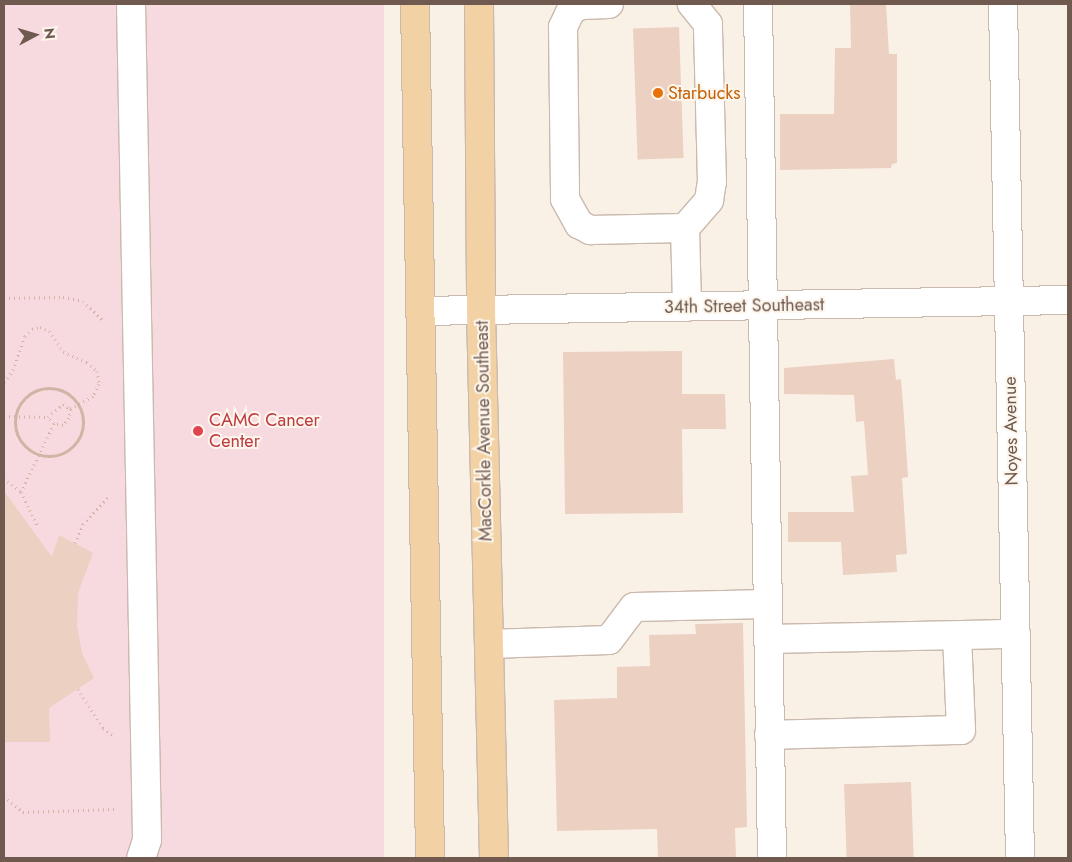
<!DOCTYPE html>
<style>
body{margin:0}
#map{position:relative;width:1072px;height:862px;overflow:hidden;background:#faf1e6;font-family:Jost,sans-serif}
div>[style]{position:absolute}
.medical>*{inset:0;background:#f7dadf;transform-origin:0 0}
.building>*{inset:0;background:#ecd0c1;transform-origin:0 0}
.path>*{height:3px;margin-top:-1.5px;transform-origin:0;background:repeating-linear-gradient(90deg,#d1b4a4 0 1px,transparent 0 5px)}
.path>.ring{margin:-1.5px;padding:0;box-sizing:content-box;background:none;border:3px solid #d1b4a4;border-radius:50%}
.roads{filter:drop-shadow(1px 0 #cab9ad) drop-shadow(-1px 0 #cab9ad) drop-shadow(0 1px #cab9ad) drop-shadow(0 -1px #cab9ad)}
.minor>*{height:28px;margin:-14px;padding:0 14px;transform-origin:14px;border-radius:14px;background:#fff}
.major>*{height:28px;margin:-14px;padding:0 14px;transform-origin:14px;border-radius:14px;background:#f2d2a5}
.dots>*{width:14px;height:14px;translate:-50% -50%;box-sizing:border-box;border:2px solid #fdf6ec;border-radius:50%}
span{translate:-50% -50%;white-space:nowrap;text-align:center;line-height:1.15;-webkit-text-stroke:4px #fdf6ec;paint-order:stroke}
.food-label{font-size:18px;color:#c56008}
.left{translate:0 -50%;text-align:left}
.street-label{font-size:18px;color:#70594e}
.health-label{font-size:18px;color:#be3a42}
.frame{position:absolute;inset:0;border:5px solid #70594e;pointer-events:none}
.north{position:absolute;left:10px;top:10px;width:50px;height:50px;-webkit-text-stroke:4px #fdf6ec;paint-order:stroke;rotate:84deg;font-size:14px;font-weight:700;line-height:20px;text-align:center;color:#70594e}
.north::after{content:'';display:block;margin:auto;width:18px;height:22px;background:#70594e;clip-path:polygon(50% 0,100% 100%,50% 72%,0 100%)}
</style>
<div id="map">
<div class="medical">
<i style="left:4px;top:4px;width:380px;height:854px"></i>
</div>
<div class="building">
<i style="clip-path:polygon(850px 4px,886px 4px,889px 54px,897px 54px,897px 163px,892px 164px,891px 168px,780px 170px,780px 114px,834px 114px,835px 48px,851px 48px)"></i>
<i style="left:679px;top:27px;width:131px;height:46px;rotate:88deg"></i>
<i style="clip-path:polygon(682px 351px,682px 394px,725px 394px,726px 429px,682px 429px,683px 513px,565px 514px,563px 352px)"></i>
<i style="clip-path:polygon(894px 359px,896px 380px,901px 379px,904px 417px,908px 477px,902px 478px,907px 554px,896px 555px,897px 572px,843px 575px,841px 542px,788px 542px,788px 512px,854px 512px,851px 476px,868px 475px,864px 421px,856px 422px,854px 395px,784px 394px,784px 368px)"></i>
<i style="clip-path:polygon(4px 491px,52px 557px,59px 535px,93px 553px,78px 593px,77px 625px,82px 653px,94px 678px,49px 708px,50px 742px,4px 742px)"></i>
<i style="clip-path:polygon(743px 623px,747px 827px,735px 828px,736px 858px,658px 858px,657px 829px,557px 831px,554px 700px,617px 698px,617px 667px,650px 666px,649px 635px,696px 634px,695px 624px)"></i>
<i style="left:911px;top:782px;width:76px;height:67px;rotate:88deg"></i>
</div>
<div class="path">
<i style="left:4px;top:298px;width:59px;rotate:-1deg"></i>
<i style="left:63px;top:297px;width:20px;rotate:11deg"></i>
<i style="left:83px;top:301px;width:29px;rotate:44deg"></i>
<i style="left:4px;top:382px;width:15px;rotate:-53deg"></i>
<i style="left:13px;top:370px;width:36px;rotate:-71deg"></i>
<i style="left:25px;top:336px;width:10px;rotate:-45deg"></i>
<i style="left:32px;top:329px;width:8px;rotate:-14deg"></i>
<i style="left:40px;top:327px;width:10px;rotate:24deg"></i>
<i style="left:49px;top:331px;width:25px;rotate:56deg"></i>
<i style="left:63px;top:352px;width:26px;rotate:23deg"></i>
<i style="left:87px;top:362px;width:13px;rotate:42deg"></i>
<i style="left:97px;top:371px;width:13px;rotate:81deg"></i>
<i style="left:99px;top:384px;width:13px;rotate:117deg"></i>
<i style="left:93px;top:396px;width:26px;rotate:151deg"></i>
<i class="ring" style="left:15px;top:388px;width:65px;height:65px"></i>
<i style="left:4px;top:416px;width:44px;rotate:1.3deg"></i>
<i style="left:48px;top:417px;width:20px;rotate:-41deg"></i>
<i style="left:63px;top:404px;width:9px;rotate:36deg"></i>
<i style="left:70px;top:409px;width:9px;rotate:96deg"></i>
<i style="left:69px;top:418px;width:9px;rotate:131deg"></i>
<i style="left:63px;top:425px;width:9px;rotate:-167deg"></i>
<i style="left:54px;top:423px;width:8px;rotate:-135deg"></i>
<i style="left:4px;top:478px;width:22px;rotate:39deg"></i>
<i style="left:21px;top:492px;width:39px;rotate:64deg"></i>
<i style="left:21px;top:492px;width:76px;rotate:-64.4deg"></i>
<i style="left:75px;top:543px;width:21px;rotate:-67deg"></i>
<i style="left:83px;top:524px;width:37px;rotate:-47deg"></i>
<i style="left:78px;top:689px;width:46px;rotate:57.3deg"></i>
<i style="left:103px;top:728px;width:12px;rotate:35deg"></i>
<i style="left:4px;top:796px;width:25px;rotate:40deg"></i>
<i style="left:23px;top:812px;width:92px;rotate:-1.9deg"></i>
</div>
<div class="roads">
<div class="minor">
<i style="left:131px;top:4px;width:836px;rotate:88.9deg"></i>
<i style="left:147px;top:840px;width:19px;rotate:108deg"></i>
<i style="left:609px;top:4px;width:28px;rotate:178deg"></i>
<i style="left:581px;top:5px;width:11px;rotate:153deg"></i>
<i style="left:571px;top:10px;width:19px;rotate:115deg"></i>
<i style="left:563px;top:27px;width:172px;rotate:89.3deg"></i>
<i style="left:565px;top:199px;width:29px;rotate:61deg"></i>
<i style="left:579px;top:224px;width:13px;rotate:29deg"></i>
<i style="left:590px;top:230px;width:95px;rotate:-1.2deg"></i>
<i style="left:685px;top:228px;width:79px;rotate:88.5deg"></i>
<i style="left:758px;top:4px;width:854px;rotate:89.06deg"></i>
<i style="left:1003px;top:4px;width:854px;rotate:88.86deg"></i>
<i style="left:685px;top:228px;width:37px;rotate:-49deg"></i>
<i style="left:709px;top:200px;width:18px;rotate:-81deg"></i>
<i style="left:712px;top:182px;width:158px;rotate:-91.5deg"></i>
<i style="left:708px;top:24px;width:26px;rotate:-129deg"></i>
<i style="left:420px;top:311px;width:648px;rotate:-0.97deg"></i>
<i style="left:768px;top:639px;width:248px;rotate:-1.2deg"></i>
<i style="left:489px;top:644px;width:120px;rotate:-1.9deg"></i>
<i style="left:609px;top:640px;width:41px;rotate:-52.9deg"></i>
<i style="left:634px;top:607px;width:133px;rotate:-1.3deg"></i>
<i style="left:769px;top:735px;width:192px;rotate:-1.5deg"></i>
<i style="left:961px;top:730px;width:94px;rotate:-92.4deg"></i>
</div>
<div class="major">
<i style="left:415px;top:4px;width:854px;rotate:88.99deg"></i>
<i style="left:479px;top:4px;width:306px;rotate:89.6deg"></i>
<i style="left:481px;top:310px;width:548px;rotate:88.64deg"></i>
</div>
</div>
<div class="dots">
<i style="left:658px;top:93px;background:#e8710a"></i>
<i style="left:198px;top:431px;background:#e0444e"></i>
</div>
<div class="food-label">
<span class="left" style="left:668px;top:93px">Starbucks</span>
</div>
<div class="street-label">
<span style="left:744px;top:306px;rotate:-1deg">34th Street Southeast</span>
<span style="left:484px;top:431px;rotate:-91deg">MacCorkle Avenue Southeast</span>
<span style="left:1011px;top:431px;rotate:-91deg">Noyes Avenue</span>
</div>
<div class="health-label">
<span class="left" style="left:209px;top:431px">CAMC Cancer<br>Center</span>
</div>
<div class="frame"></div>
<div class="north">N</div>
</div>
